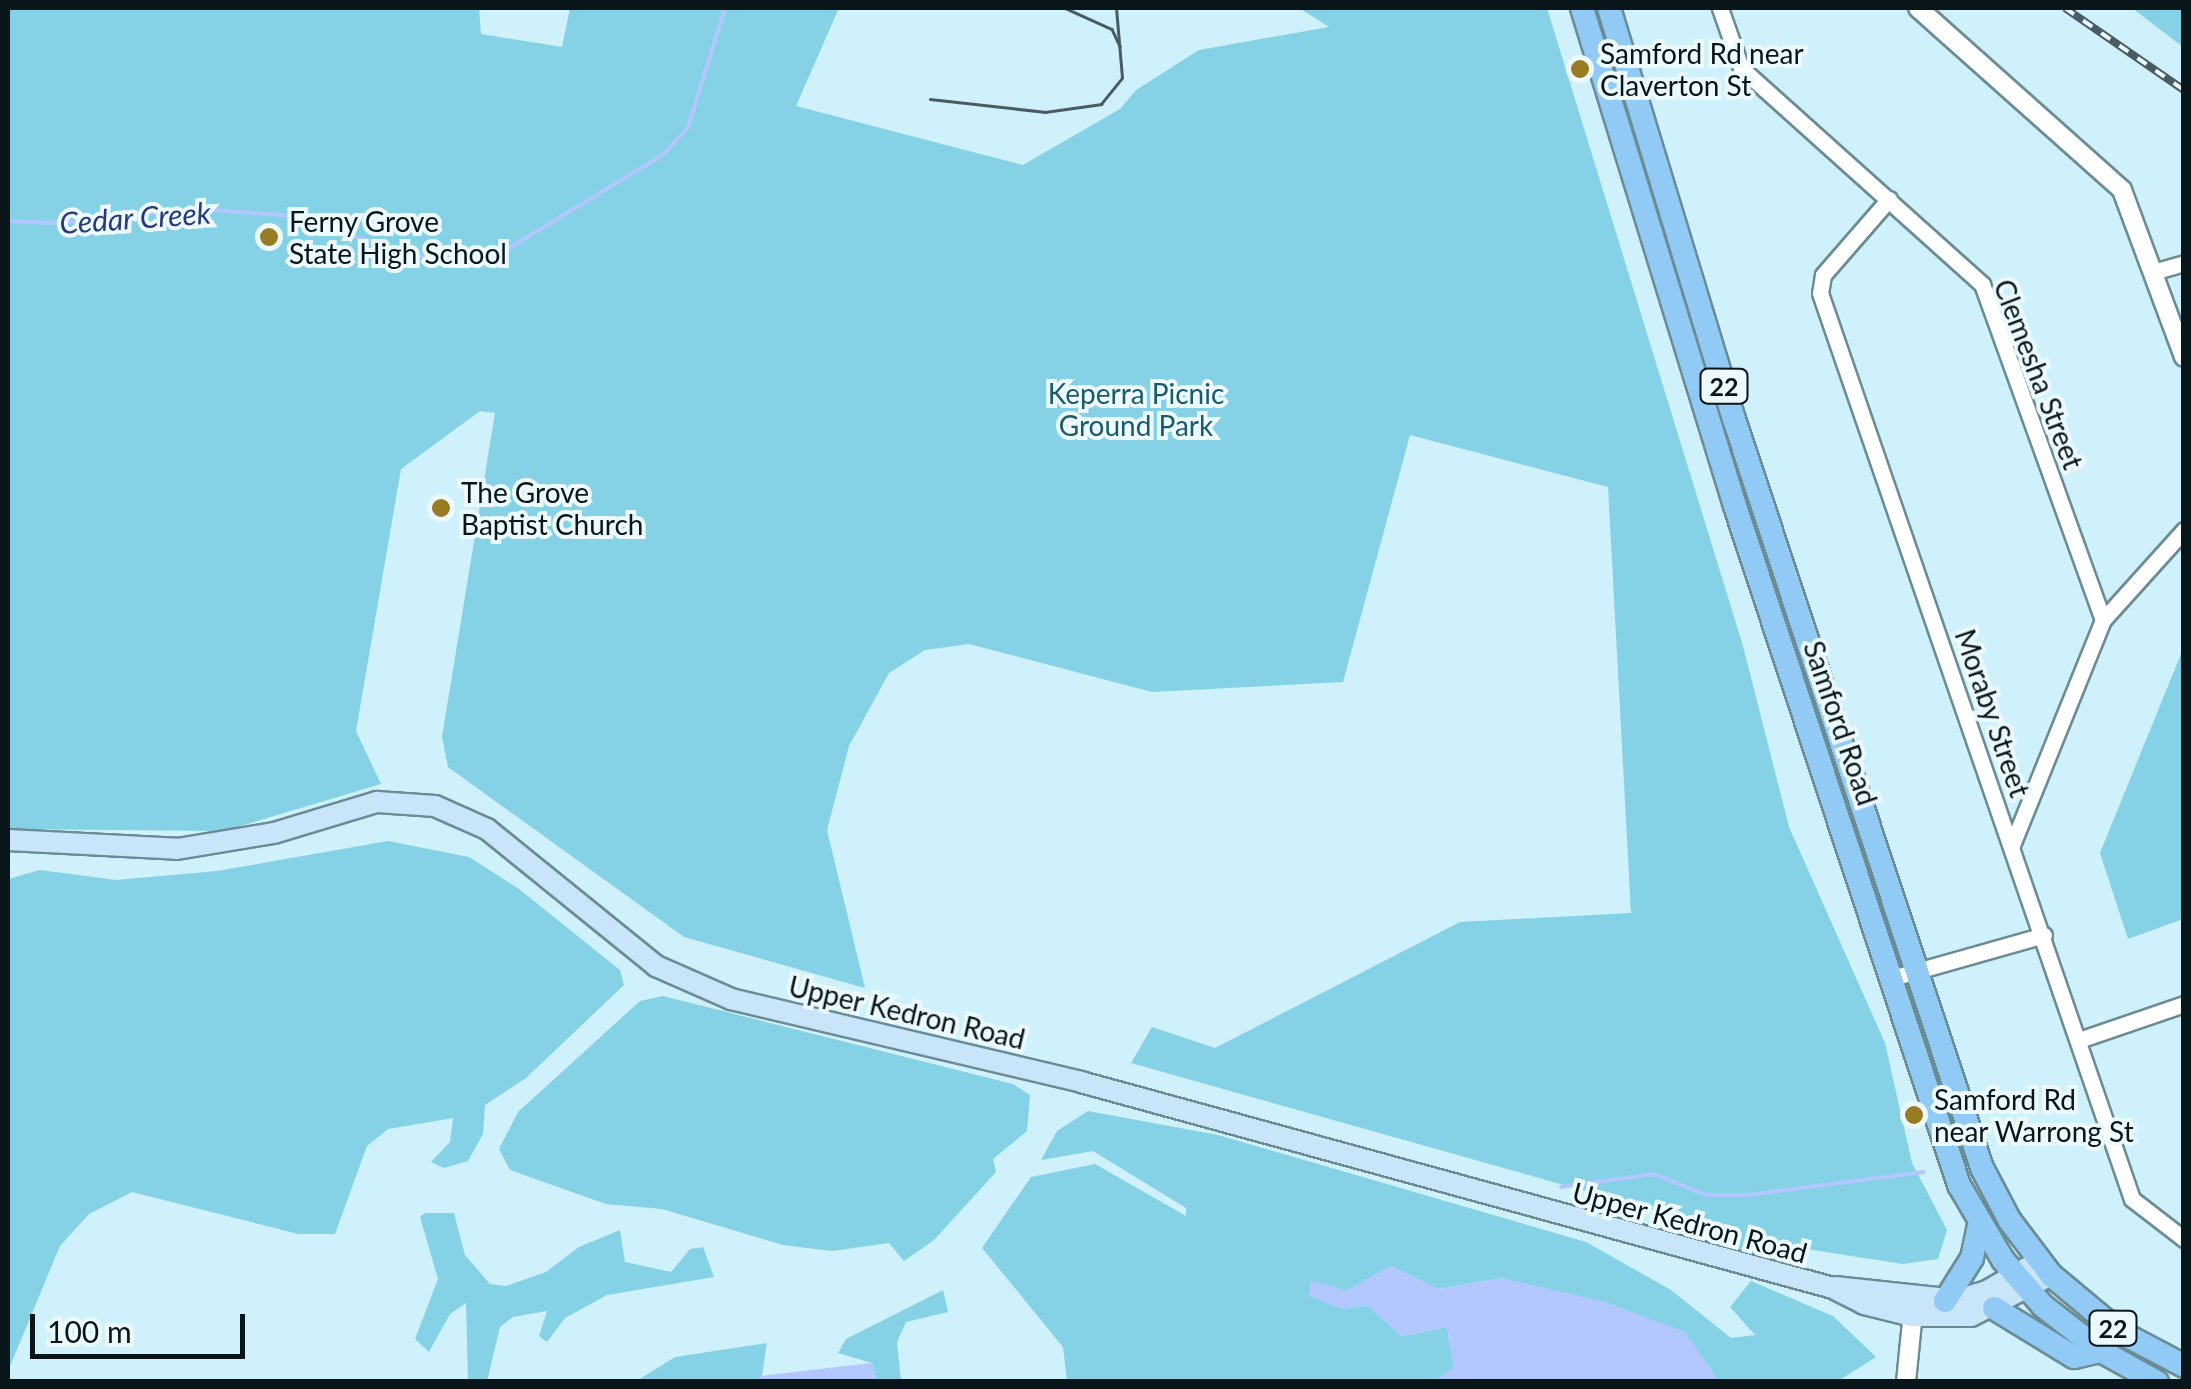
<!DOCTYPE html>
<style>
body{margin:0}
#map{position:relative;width:2191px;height:1389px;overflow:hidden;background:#cef1fb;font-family:Lato,sans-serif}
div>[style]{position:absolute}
.green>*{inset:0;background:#85d2e7}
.water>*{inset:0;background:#b3c7ff}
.stream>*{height:4px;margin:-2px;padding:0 2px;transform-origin:2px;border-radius:2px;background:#b3c7ff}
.roads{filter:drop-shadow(2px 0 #6b8c95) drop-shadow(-2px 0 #6b8c95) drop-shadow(0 2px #6b8c95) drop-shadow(0 -2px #6b8c95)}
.minor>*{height:15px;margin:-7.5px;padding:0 7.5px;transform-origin:7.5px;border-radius:7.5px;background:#fff}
.tertiary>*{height:18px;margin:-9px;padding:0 9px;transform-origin:9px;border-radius:9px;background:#fff}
.secondary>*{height:20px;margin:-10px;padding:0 10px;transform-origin:10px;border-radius:10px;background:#c8e5fa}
.primary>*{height:22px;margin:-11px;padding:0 11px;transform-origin:11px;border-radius:11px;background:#91cbf5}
.tram>*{height:2.5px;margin:-1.25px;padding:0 1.25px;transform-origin:1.25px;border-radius:1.25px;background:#485c62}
.rail>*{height:8px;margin-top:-4px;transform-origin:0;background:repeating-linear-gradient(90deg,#ecfafe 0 11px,#485c62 0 22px);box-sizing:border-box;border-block:2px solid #485c62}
.dots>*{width:28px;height:28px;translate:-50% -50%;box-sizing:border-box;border:5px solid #ecfafe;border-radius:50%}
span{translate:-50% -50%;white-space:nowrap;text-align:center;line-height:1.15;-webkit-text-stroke:8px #ecfafe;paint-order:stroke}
.shield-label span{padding:2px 8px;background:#ecfafe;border:2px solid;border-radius:8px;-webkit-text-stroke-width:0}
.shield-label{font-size:25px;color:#081519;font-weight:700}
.poi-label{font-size:28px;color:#081519}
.left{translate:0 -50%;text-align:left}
.street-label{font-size:28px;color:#081519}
.park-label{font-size:28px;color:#1b5a6a}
.water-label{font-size:30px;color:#273979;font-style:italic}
.frame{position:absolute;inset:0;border:10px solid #081519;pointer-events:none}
.scale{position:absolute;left:30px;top:1314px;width:215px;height:45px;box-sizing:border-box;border:5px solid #081519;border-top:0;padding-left:12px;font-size:30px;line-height:35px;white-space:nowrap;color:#081519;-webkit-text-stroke:8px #ecfafe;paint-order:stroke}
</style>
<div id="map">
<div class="green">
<i style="clip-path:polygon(8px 8px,479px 8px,481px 34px,562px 47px,570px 8px,839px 8px,796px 106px,1023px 165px,1120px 109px,1136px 90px,1199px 50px,1329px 27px,1299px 8px,1547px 8px,1743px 646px,1789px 827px,1885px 1043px,1912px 1163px,1947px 1230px,1938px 1259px,1903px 1264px,1800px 1248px,1790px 1260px,1719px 1246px,1695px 1222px,1131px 1063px,1152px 1027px,1215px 1048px,1460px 922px,1631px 913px,1608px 487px,1410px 435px,1343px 682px,1152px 692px,969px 644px,925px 650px,889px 673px,849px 746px,827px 830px,865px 988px,684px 937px,448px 767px,442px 737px,495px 413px,480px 411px,401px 469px,356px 731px,381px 784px,224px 831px,8px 829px)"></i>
<i style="clip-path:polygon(2132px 8px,2183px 8px,2183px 47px)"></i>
<i style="clip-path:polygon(2183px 649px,2183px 919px,2128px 939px,2100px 853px)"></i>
<i style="clip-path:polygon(388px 841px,469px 857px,519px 889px,620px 970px,624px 985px,526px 1078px,485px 1105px,483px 1134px,468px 1161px,444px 1168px,431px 1162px,450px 1142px,453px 1118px,388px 1129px,367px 1146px,335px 1234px,298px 1234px,132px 1192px,89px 1214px,60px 1246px,8px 1371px,8px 879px,40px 870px,116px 880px,217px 871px)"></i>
<i style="clip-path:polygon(663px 996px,1013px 1084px,1030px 1095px,1027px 1131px,993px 1159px,996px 1172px,934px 1240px,904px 1261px,889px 1243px,832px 1251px,783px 1245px,662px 1209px,606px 1204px,510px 1170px,499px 1149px,518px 1112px,640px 1001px)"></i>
<i style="clip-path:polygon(1088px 1111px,1218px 1135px,1586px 1242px,1671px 1290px,1731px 1338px,1755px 1335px,1730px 1307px,1751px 1281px,1833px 1316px,1876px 1357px,1838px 1381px,1719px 1381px,1503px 1278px,1438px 1289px,1391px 1266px,1347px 1291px,1342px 1309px,1367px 1305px,1402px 1336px,1447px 1327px,1454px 1368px,1434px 1381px,1067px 1381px,1063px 1347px,982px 1248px,1031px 1177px,1095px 1164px,1186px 1216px,1186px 1208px,1093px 1151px,1041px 1160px,1057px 1131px)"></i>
<i style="clip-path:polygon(425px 1213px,454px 1213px,465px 1255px,490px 1284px,506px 1286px,546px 1272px,579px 1247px,620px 1230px,625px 1262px,671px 1272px,690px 1249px,703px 1247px,714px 1277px,607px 1295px,565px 1318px,547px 1342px,539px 1336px,547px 1311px,513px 1317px,500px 1327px,487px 1381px,468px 1381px,466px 1303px,450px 1314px,429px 1352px,415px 1339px,438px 1279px,420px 1217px)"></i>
<i style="clip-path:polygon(943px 1290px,948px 1312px,906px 1322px,897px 1342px,901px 1381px,877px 1381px,872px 1363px,838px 1353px,846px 1339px)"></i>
<i style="clip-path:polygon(767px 1343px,761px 1381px,635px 1382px,675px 1357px)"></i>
</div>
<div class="water">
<i style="clip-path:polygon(1391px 1266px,1438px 1289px,1503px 1278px,1605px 1302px,1685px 1332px,1719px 1381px,1434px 1381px,1454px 1368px,1447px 1327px,1402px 1336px,1367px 1305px,1342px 1309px,1309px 1296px,1311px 1280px,1347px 1291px)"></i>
<i style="clip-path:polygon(872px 1363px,877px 1381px,761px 1382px,759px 1376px)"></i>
</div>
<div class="stream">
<i style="left:8px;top:221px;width:51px;rotate:2.2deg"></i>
<i style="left:59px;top:223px;width:140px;rotate:-5.8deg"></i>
<i style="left:198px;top:209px;width:85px;rotate:4deg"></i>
<i style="left:283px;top:215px;width:145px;rotate:16.8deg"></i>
<i style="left:422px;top:257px;width:66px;rotate:3.5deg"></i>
<i style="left:488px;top:261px;width:206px;rotate:-31.3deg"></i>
<i style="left:664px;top:154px;width:36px;rotate:-48deg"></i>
<i style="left:688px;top:127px;width:125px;rotate:-72.7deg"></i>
<i style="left:1561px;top:1187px;width:94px;rotate:-8deg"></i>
<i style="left:1654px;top:1174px;width:56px;rotate:22deg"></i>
<i style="left:1706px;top:1195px;width:42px"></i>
<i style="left:1748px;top:1195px;width:177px;rotate:-7.5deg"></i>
</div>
<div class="roads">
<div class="minor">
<i style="left:1720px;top:8px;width:64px;rotate:70.7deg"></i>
<i style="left:1741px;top:68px;width:324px;rotate:41.9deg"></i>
<i style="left:1982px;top:284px;width:357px;rotate:70.2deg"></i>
<i style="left:1889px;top:199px;width:101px;rotate:131deg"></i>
<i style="left:1823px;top:275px;width:18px;rotate:99deg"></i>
<i style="left:1820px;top:293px;width:958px;rotate:71deg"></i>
<i style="left:2132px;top:1199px;width:66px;rotate:37.6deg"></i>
<i style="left:2153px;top:272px;width:32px;rotate:-16deg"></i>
<i style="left:2012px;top:845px;width:243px;rotate:-68deg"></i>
<i style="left:2103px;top:620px;width:121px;rotate:-48deg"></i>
<i style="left:1892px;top:978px;width:158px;rotate:-15.8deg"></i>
<i style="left:2079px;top:1040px;width:111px;rotate:-18.9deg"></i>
</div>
<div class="tertiary">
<i style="left:1918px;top:8px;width:273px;rotate:41.7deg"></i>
<i style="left:2122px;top:190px;width:178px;rotate:69.6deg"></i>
<i style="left:1906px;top:1382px;width:80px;rotate:-84.3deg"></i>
</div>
<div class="secondary">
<i style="left:8px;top:840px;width:169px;rotate:3deg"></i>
<i style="left:177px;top:849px;width:98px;rotate:-9.4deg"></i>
<i style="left:274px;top:833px;width:108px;rotate:-16.8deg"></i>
<i style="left:377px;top:802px;width:58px;rotate:3.9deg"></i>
<i style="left:435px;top:806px;width:57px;rotate:23.9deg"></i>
<i style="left:487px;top:829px;width:218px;rotate:39deg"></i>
<i style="left:656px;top:966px;width:82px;rotate:23.7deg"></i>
<i style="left:731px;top:999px;width:360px;rotate:13.3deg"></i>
<i style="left:1081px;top:1082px;width:780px;rotate:15.32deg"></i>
<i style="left:1833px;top:1288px;width:35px;rotate:27deg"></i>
<i style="left:1864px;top:1304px;width:50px;rotate:13.8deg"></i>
<i style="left:1913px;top:1316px;width:58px"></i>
<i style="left:1971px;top:1316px;width:90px;rotate:-27.1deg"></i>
<i style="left:1835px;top:1287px;width:122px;rotate:6.1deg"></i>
<i style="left:1956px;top:1300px;width:32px;rotate:-16deg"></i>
<i style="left:1987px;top:1291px;width:60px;rotate:-30deg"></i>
</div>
<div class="primary">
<i style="left:1582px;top:8px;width:521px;rotate:72.92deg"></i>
<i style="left:1735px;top:506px;width:715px;rotate:71.74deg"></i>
<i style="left:1959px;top:1185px;width:87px;rotate:59.6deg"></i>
<i style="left:2003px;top:1260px;width:61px;rotate:49deg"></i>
<i style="left:2043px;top:1306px;width:73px;rotate:37.8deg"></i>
<i style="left:2101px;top:1351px;width:64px;rotate:29deg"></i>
<i style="left:1609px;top:8px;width:430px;rotate:73.1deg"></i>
<i style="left:1734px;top:419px;width:789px;rotate:71.68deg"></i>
<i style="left:1982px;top:1168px;width:60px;rotate:62.2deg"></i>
<i style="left:2010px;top:1221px;width:68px;rotate:52.8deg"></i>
<i style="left:2051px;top:1275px;width:87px;rotate:39.9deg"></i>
<i style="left:2118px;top:1331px;width:75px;rotate:27.9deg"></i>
<i style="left:1945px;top:1301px;width:51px;rotate:-57.9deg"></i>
<i style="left:1972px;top:1258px;width:34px;rotate:-78deg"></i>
<i style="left:1994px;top:1308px;width:94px;rotate:31.5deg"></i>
<i style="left:2074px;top:1357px;width:28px;rotate:-13deg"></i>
</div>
</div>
<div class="tram">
<i style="left:1065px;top:8px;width:51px;rotate:24.1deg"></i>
<i style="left:1112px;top:29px;width:19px;rotate:65deg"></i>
<i style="left:930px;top:99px;width:116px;rotate:6.4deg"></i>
<i style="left:1045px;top:112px;width:57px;rotate:-8.1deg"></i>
<i style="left:1101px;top:104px;width:33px;rotate:-51deg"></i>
<i style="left:1122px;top:78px;width:70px;rotate:-94.9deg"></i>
</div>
<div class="rail">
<i style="left:2065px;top:8px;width:145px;rotate:34.6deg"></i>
</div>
<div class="dots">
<i style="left:1580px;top:69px;background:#997b24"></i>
<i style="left:269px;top:237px;background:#997b24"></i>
<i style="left:441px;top:508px;background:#997b24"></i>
<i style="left:1914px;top:1115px;background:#997b24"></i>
</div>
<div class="shield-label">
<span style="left:1724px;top:386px">22</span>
<span style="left:2113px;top:1328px">22</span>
</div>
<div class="poi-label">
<span class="left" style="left:1600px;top:69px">Samford Rd near<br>Claverton St</span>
<span class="left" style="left:289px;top:237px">Ferny Grove<br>State High School</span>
<span class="left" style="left:461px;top:508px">The Grove<br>Baptist Church</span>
<span class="left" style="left:1934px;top:1115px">Samford Rd<br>near Warrong St</span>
</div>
<div class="street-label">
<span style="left:2039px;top:374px;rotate:69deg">Clemesha Street</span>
<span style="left:1993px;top:713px;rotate:71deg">Moraby Street</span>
<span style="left:1841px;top:723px;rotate:71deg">Samford Road</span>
<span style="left:907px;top:1012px;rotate:13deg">Upper Kedron Road</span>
<span style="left:1690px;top:1222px;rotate:15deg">Upper Kedron Road</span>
</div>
<div class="park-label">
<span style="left:1136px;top:409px">Keperra Picnic<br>Ground Park</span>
</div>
<div class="water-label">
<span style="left:135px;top:217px;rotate:-4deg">Cedar Creek</span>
</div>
<div class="frame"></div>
<div class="scale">100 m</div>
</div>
